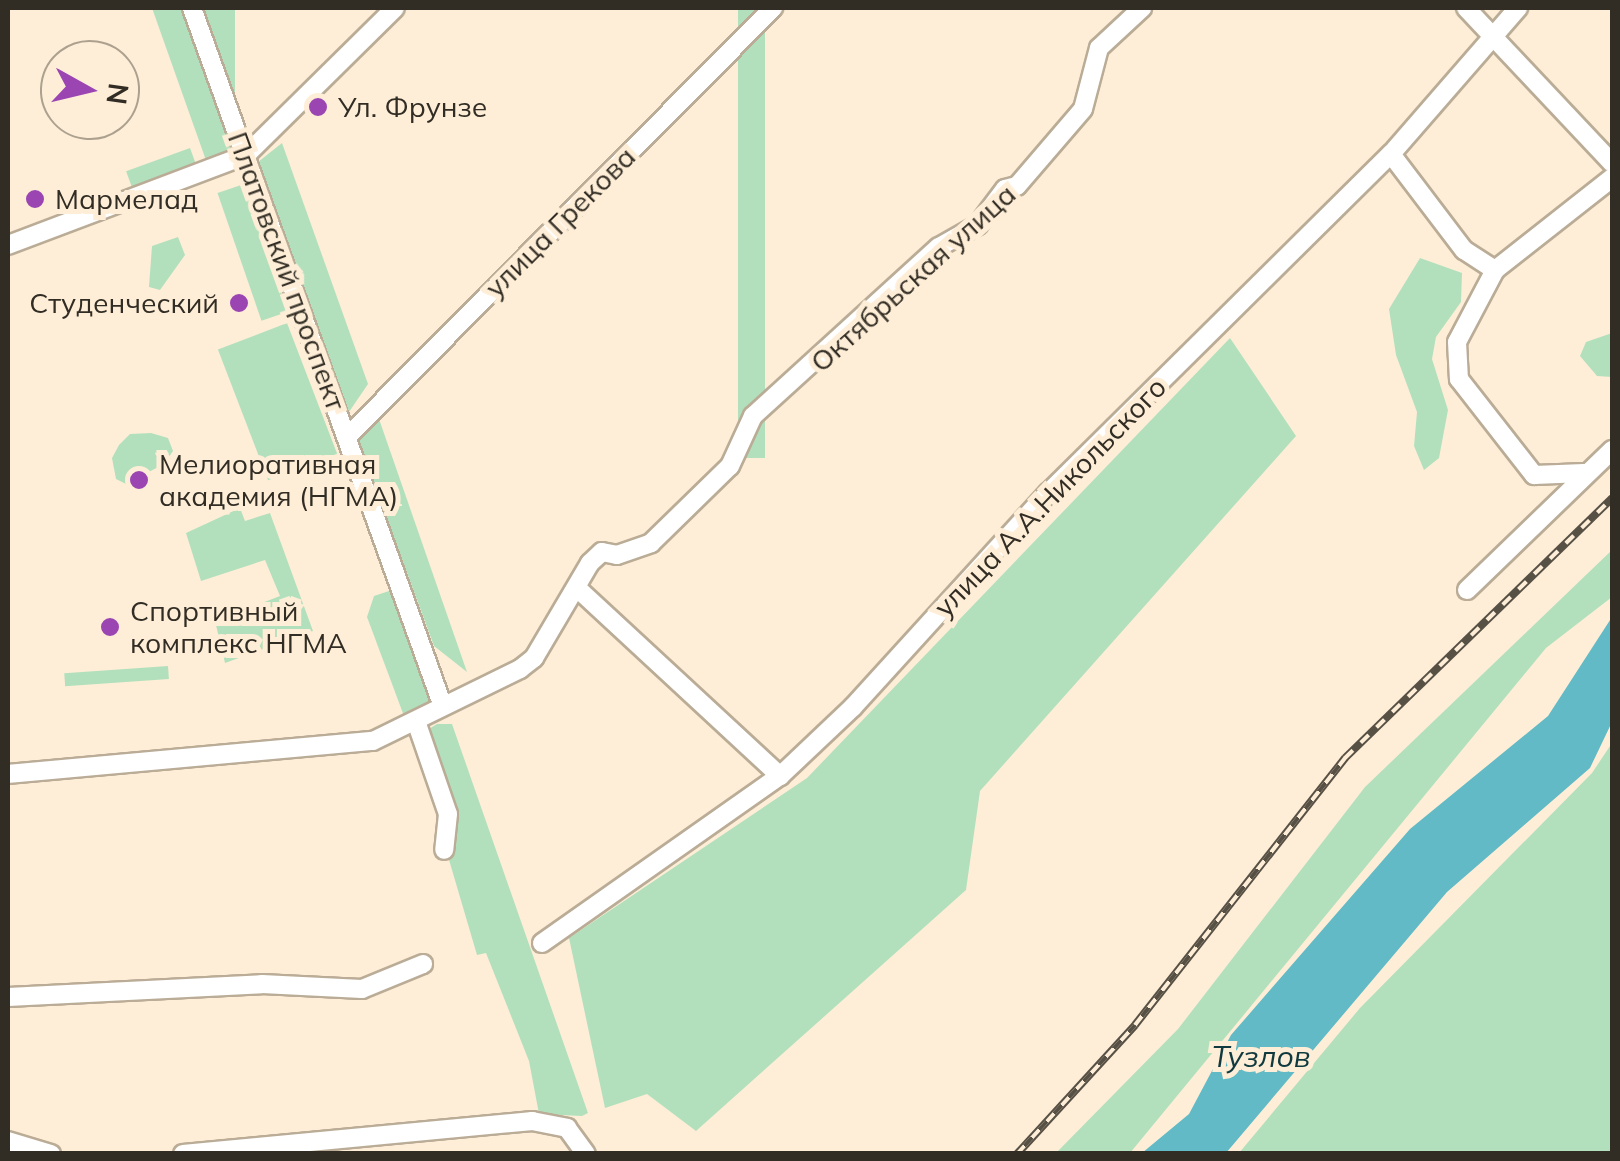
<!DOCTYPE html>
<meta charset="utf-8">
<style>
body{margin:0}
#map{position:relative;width:1620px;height:1161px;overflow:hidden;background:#feeed7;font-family:Mulish,sans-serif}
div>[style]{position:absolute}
.green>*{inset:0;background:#b3e0bc;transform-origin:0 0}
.water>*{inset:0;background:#61bac5}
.roads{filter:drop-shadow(2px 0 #baac96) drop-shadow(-2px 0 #baac96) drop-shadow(0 2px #baac96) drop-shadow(0 -2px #baac96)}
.minor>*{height:18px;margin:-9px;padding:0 9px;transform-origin:9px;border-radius:9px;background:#fff}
.rail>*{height:8px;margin-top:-4px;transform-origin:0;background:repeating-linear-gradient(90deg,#feeed7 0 11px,#575044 0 22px);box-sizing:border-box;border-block:2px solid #575044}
.dots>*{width:28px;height:28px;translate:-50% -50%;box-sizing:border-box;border:5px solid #feeed7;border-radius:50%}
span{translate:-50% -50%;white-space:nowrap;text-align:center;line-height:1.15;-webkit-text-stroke:10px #feeed7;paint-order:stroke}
.poi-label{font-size:28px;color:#322d24}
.left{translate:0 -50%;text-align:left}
.right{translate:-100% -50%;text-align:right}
.street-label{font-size:28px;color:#322d24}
.water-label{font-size:30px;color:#103a3f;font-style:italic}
.frame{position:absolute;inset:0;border:10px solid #322d24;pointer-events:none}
.north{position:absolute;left:40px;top:40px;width:100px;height:100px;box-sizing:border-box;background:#feeed7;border:2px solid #aca18f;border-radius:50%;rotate:98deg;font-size:28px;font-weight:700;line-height:40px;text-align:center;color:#322d24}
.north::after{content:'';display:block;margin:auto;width:35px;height:45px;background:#9b45b3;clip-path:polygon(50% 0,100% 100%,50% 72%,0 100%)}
</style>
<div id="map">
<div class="green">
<i style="clip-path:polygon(152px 8px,186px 8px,240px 153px,208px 166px)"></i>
<i style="left:201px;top:8px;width:34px;height:112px"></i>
<i style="left:738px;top:8px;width:27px;height:450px"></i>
<i style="clip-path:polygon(282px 143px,368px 384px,349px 412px,258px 162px)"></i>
<i style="left:190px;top:148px;width:23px;height:68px;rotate:70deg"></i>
<i style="left:244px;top:184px;width:135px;height:28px;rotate:71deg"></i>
<i style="clip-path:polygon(178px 237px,185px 255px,160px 290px,149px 287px,152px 246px)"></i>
<i style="clip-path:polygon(1420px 258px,1462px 273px,1461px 302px,1436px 337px,1432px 359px,1448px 410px,1439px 458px,1424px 470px,1414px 446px,1417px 412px,1396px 355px,1389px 309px)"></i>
<i style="left:287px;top:323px;width:140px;height:74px;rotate:69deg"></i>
<i style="clip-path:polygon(1612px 333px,1612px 377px,1597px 376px,1580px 356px,1586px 342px)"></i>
<i style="clip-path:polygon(1230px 338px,1296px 436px,980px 791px,966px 890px,696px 1131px,647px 1094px,605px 1108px,569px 938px,807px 778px)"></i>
<i style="clip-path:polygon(379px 419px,467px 672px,434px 646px,357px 437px)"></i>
<i style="clip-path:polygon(151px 433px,168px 438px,173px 451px,164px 464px,126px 484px,116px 479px,112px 458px,119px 445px,130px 434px)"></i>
<i style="clip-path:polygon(240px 508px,245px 521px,270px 513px,313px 631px,225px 663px,215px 621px,280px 596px,265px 560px,201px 581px,186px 533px)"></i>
<i style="clip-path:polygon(1612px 550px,1612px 597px,1546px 648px,1130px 1153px,1056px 1153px,1178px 1029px,1365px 787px)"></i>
<i style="clip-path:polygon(398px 588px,439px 701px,404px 716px,367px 617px,374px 596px)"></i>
<i style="left:168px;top:666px;width:13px;height:104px;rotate:86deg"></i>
<i style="clip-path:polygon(437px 724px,452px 724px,588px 1113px,582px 1116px,539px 1114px,529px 1061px,486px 953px,477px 955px,447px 853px,424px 732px)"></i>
<i style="clip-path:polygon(1612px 743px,1612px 1153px,1239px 1153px,1360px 1008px,1592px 773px)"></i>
</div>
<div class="water">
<i style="clip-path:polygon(1612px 617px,1612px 722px,1590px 768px,1447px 892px,1226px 1153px,1142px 1153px,1189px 1114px,1231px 1035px,1410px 829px,1548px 716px)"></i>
</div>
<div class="roads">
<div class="minor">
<i style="left:192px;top:8px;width:740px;rotate:70.24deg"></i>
<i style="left:1466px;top:8px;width:213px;rotate:46.7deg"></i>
<i style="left:1391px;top:154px;width:121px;rotate:52.8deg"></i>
<i style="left:1464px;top:250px;width:37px;rotate:33deg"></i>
<i style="left:1495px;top:270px;width:149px;rotate:-38.2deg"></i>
<i style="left:8px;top:245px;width:254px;rotate:-20.7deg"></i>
<i style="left:246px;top:155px;width:209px;rotate:-44.6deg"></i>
<i style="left:1495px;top:270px;width:81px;rotate:117.8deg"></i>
<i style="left:1457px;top:342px;width:37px;rotate:87deg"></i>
<i style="left:1459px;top:379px;width:122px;rotate:52deg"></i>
<i style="left:1534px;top:475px;width:50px;rotate:-2.3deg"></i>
<i style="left:347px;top:437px;width:605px;rotate:-45.2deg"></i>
<i style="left:577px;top:588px;width:277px;rotate:42.8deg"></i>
<i style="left:1467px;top:590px;width:202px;rotate:-44deg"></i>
<i style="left:417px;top:724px;width:95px;rotate:71deg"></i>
<i style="left:448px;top:814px;width:36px;rotate:96deg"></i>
<i style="left:8px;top:774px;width:366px;rotate:-5.2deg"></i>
<i style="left:373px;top:741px;width:164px;rotate:-26.1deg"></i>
<i style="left:520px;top:669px;width:18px;rotate:-38deg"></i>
<i style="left:534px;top:658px;width:110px;rotate:-59.5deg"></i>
<i style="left:590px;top:563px;width:16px;rotate:-43deg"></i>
<i style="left:602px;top:552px;width:15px;rotate:11deg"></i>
<i style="left:617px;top:555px;width:36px;rotate:-19deg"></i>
<i style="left:651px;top:543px;width:110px;rotate:-44.3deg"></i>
<i style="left:730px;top:466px;width:55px;rotate:-65.3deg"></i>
<i style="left:753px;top:416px;width:251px;rotate:-42.3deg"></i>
<i style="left:939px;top:247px;width:45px;rotate:-29.4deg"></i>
<i style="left:978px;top:225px;width:45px;rotate:-53.1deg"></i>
<i style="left:1005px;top:189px;width:12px;rotate:-14deg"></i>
<i style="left:1017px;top:186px;width:101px;rotate:-49.4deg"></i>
<i style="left:1083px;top:109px;width:63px;rotate:-75.3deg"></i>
<i style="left:1099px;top:48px;width:59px;rotate:-42.9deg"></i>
<i style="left:542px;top:943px;width:291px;rotate:-35.1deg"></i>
<i style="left:780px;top:776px;width:100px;rotate:-43.4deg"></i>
<i style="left:853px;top:707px;width:290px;rotate:-47.7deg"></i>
<i style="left:1048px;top:493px;width:482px;rotate:-44.7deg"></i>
<i style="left:1391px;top:154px;width:194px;rotate:-49deg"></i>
<i style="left:8px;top:997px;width:254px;rotate:-2.9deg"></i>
<i style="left:262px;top:984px;width:100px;rotate:2.9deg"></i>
<i style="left:362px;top:989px;width:66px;rotate:-22.3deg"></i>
<i style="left:8px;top:1141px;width:45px;rotate:16.8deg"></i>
<i style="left:183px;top:1154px;width:351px;rotate:-5.4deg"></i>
<i style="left:532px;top:1121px;width:36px;rotate:11deg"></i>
<i style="left:567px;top:1128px;width:32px;rotate:54deg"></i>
</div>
</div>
<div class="rail">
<i style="left:1017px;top:1154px;width:175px;rotate:-47.5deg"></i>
<i style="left:1135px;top:1025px;width:340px;rotate:-51.8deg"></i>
<i style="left:1345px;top:758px;width:373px;rotate:-44.2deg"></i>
</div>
<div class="dots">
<i style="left:318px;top:107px;background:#9b45b3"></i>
<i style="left:35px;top:199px;background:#9b45b3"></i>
<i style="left:239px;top:303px;background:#9b45b3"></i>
<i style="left:139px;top:480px;background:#9b45b3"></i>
<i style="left:110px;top:627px;background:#9b45b3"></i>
</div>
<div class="poi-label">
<span class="left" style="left:338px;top:107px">Ул. Фрунзе</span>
<span class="left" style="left:55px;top:199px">Мармелад</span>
<span class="right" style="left:219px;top:303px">Студенческий</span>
<span class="left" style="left:159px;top:480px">Мелиоративная<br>академия (НГМА)</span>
<span class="left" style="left:130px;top:627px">Спортивный<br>комплекс НГМА</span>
</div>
<div class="street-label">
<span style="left:560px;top:222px;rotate:-45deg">улица Грекова</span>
<span style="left:287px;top:271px;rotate:70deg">Платовский проспект</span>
<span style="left:913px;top:278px;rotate:-42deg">Октябрьская улица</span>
<span style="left:1050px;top:497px;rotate:-46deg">улица А.А.Никольского</span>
</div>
<div class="water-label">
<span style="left:1261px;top:1056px">Тузлов</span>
</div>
<div class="frame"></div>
<div class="north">N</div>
</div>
